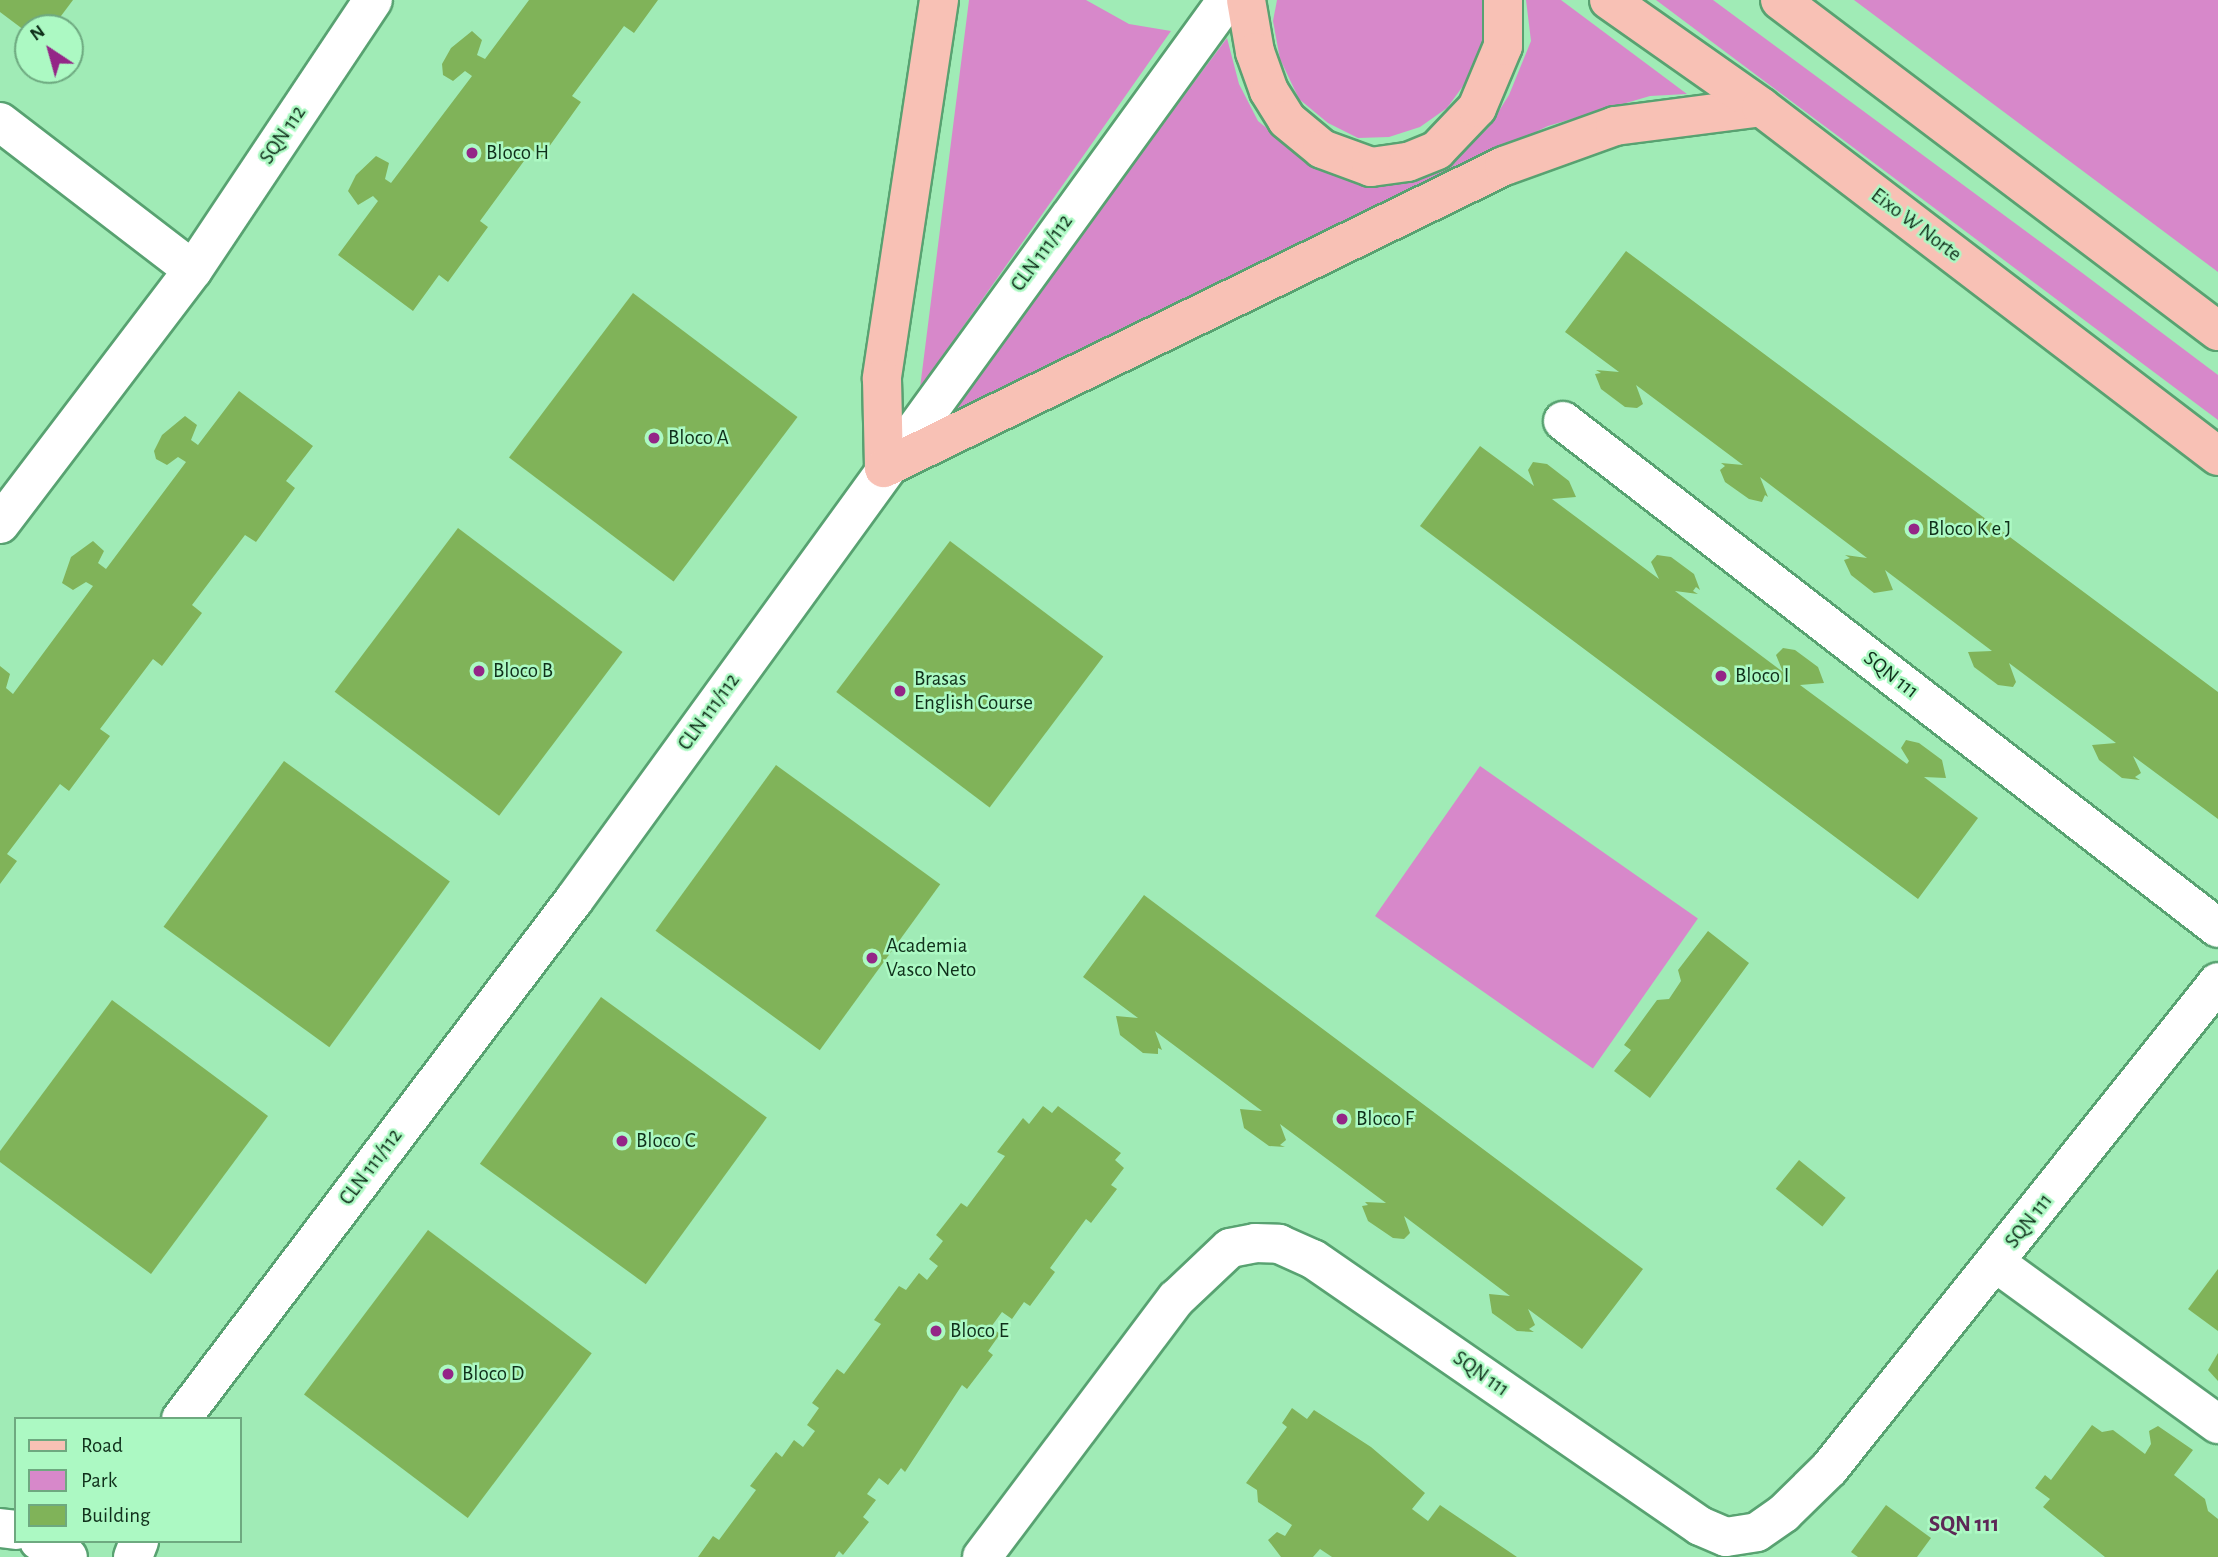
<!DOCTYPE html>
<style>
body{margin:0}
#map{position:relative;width:2218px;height:1557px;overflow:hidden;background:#a0ebb6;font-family:"Alegreya Sans",sans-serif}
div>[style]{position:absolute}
.green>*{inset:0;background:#d788ca;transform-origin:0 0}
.building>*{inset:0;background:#80b359;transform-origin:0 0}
.roads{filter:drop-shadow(2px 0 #58a271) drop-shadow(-2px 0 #58a271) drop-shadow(0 2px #58a271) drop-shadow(0 -2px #58a271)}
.street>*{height:38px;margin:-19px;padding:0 19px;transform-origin:19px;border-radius:19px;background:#fff}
.secondary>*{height:38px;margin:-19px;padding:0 19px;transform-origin:19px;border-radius:19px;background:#fff}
.primary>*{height:38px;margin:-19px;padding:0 19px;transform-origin:19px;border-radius:19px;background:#f8c1b5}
.dots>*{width:19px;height:19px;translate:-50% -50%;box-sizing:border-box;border:4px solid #acf9c3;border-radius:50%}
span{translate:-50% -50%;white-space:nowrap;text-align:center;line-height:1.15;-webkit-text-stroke:5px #acf9c3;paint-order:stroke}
.street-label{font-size:21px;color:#10301b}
.poi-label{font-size:21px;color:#10301b}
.left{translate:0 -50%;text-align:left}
.neighbourhood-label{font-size:23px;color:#5d2856;font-weight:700}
.legend{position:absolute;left:14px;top:1417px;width:228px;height:126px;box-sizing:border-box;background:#acf9c3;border:2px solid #6ea980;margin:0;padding:9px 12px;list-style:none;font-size:21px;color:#10301b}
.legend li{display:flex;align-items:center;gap:14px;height:35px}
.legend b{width:35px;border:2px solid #6ea980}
.north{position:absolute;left:14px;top:14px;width:70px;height:70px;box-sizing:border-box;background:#acf9c3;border:2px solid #6ea980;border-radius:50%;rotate:324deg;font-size:19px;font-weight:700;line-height:28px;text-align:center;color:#10301b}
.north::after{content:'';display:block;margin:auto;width:24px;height:32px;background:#942687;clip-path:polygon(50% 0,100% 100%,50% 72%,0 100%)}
</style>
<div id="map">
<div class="green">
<i style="clip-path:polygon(969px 0,1086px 0,1129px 24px,1171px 31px,920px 388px)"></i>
<i style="clip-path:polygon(1277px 0,1486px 0,1488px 31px,1482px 60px,1447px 108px,1420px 127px,1389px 137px,1358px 138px,1328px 123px,1299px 99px,1280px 59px,1273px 21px)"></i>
<i style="clip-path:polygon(1526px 0,1561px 0,1687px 94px,1650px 96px,1548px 126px,943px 419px,1227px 38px,1239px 84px,1258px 121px,1293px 150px,1433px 166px,1462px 152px,1488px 128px,1509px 95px,1531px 41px)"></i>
<i style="clip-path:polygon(1656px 0,1713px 0,2081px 272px,2218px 375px,2218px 420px)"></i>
<i style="clip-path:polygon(1854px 0,2218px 0,2218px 272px)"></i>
<i style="left:1480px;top:766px;width:266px;height:183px;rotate:35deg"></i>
</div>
<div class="building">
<i style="clip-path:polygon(0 0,73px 0,52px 28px,28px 28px,28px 33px,0 12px)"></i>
<i style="clip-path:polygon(529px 0,658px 0,634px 33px,624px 26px,572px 96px,581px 102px,541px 158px,532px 150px,480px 221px,488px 227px,448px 282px,439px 275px,413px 311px,338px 255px,378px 201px,373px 196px,358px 205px,348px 191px,356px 175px,376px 156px,389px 163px,385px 179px,391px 183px,472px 76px,465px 71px,453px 81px,443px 75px,442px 64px,451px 48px,472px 31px,482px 40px,477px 55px,485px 59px)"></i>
<i style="clip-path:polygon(1626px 251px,2218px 692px,2218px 819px,2133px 756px,2141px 773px,2135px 777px,2140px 780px,2122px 778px,2099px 760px,2092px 745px,2116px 743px,2009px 663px,2016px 682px,2013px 687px,1998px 685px,1974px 667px,1968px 652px,1992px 651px,1885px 570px,1893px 590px,1874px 593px,1851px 575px,1844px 560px,1850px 558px,1845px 555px,1867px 558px,1760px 477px,1768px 497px,1765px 495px,1762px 502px,1749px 499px,1725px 482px,1720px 470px,1725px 466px,1721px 463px,1743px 465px,1636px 385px,1643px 404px,1637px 408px,1625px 407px,1601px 389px,1595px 374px,1601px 373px,1596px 370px,1619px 372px,1565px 332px)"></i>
<i style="left:633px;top:293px;width:206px;height:206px;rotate:37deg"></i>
<i style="clip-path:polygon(239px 391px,313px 446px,286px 481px,295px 488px,256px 542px,245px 535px,192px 605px,202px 613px,162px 666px,153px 659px,100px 729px,110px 736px,69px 791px,60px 784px,7px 854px,17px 861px,0 884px,0 666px,10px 674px,6px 688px,13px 694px,93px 586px,86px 582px,73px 590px,62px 583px,71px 557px,93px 541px,104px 551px,98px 563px,106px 569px,186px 462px,178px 457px,167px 465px,156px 459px,154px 451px,162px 435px,185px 416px,197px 425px,191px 440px,198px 445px)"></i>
<i style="clip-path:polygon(1480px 446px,1534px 486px,1528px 470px,1533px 462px,1547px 464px,1569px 481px,1576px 497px,1552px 499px,1659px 579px,1651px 562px,1657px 555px,1671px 557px,1694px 574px,1700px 590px,1696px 587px,1693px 591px,1698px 594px,1675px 591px,1783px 672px,1776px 655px,1783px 648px,1795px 650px,1818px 667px,1824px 683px,1800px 685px,1907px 764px,1909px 761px,1901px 748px,1906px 740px,1919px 743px,1942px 760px,1946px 778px,1924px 777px,1978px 818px,1918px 899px,1420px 526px)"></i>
<i style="left:458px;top:528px;width:206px;height:205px;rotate:37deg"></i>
<i style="left:950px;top:541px;width:192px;height:189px;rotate:37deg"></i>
<i style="left:284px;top:761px;width:205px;height:205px;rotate:36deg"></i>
<i style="left:776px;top:765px;width:203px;height:205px;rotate:36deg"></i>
<i style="clip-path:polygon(1144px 895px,1643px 1269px,1582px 1349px,1528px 1309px,1535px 1325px,1529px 1329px,1534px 1332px,1517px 1331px,1492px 1313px,1489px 1294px,1510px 1296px,1404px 1216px,1410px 1233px,1404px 1239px,1393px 1238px,1368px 1221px,1362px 1206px,1368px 1205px,1365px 1202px,1386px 1203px,1280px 1124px,1286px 1140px,1280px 1145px,1285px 1147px,1269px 1146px,1244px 1128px,1240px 1109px,1262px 1111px,1155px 1031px,1162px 1050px,1158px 1048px,1158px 1054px,1143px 1053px,1120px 1035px,1116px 1016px,1138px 1018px,1083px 977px)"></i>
<i style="clip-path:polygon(1708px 931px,1749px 963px,1650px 1098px,1614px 1071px,1631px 1050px,1624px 1045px,1657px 1000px,1669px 999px,1681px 981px,1678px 970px)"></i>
<i style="left:601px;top:997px;width:205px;height:206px;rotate:36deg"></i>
<i style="clip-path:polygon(112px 1000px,268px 1116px,151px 1274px,0 1162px,0 1151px)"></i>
<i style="clip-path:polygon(1043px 1106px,1052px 1113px,1058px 1106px,1121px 1153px,1115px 1160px,1124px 1168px,1111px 1185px,1117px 1189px,1091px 1223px,1086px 1219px,1050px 1268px,1055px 1272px,1030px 1306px,1024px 1302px,1012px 1319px,1002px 1312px,991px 1327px,1000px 1334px,988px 1351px,993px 1355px,967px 1389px,962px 1385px,905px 1472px,901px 1468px,888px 1485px,879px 1478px,867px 1494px,876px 1500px,863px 1517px,869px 1522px,843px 1555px,839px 1551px,835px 1557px,698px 1557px,713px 1536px,719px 1540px,756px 1490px,750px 1486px,776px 1452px,782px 1457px,794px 1440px,803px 1447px,815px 1431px,807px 1425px,819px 1408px,812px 1403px,837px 1369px,844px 1374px,881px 1324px,874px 1320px,899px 1286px,906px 1290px,919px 1273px,927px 1280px,938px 1266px,929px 1259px,943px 1241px,936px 1235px,961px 1203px,967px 1207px,1005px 1156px,997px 1152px,1023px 1118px,1029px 1124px)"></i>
<i style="left:1799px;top:1160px;width:60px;height:37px;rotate:39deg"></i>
<i style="left:428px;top:1230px;width:205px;height:206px;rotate:37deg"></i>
<i style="clip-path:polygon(2218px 1269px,2218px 1331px,2188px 1309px)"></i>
<i style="clip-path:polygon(2218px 1353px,2218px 1381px,2208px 1370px)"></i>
<i style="clip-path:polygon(1292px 1408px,1307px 1419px,1314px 1410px,1371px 1447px,1425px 1493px,1412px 1509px,1428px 1521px,1440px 1505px,1517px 1557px,1332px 1557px,1320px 1549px,1313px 1557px,1281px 1557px,1268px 1540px,1277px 1532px,1285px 1536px,1292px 1525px,1258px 1502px,1257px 1490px,1246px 1483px,1287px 1427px,1282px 1423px)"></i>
<i style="clip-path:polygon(2092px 1425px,2102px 1432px,2113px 1430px,2145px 1454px,2151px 1444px,2149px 1431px,2158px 1426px,2193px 1450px,2174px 1475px,2205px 1499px,2208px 1511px,2218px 1519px,2218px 1557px,2105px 1557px,2043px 1507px,2050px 1499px,2035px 1488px,2045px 1475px,2051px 1480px)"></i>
<i style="clip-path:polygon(1886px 1505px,1931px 1538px,1917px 1557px,1858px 1557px,1851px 1552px)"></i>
</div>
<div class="roads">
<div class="street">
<i style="left:0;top:122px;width:243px;rotate:37.5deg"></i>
<i style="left:1563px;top:421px;width:828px;rotate:37.74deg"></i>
<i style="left:0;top:524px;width:319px;rotate:-52.8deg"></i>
<i style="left:193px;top:270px;width:324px;rotate:-56.3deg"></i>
<i style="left:1996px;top:1263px;width:274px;rotate:36deg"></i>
<i style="left:982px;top:1557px;width:323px;rotate:-53.1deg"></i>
<i style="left:1176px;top:1299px;width:74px;rotate:-43.4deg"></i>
<i style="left:1230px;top:1248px;width:25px;rotate:-11deg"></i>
<i style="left:1255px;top:1243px;width:24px;rotate:2deg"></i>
<i style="left:1279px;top:1244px;width:37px;rotate:24deg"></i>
<i style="left:1313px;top:1259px;width:470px;rotate:34.6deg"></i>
<i style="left:1700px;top:1526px;width:28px;rotate:23deg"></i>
<i style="left:1726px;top:1537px;width:31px;rotate:-9deg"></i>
<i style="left:1757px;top:1532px;width:33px;rotate:-35deg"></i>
<i style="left:1784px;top:1513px;width:63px;rotate:-44.4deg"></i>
<i style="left:1829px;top:1469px;width:623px;rotate:-51.38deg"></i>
</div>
<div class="secondary">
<i style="left:181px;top:1419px;width:651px;rotate:-52.87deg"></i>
<i style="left:574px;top:900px;width:1112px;rotate:-54.04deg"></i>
<i style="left:0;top:1528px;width:16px;rotate:7deg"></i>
<i style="left:39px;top:1541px;width:33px;rotate:29deg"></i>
<i style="left:133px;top:1557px;width:17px;rotate:-69deg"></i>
</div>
<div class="primary">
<i style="left:939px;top:0;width:383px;rotate:98.6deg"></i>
<i style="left:882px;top:379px;width:89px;rotate:88.7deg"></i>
<i style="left:884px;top:468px;width:690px;rotate:-25.97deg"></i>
<i style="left:1504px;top:166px;width:118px;rotate:-19.8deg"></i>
<i style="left:1615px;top:126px;width:147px;rotate:-7.4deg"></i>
<i style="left:1246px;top:0;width:53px;rotate:80.2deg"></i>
<i style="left:1255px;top:52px;width:41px;rotate:70.3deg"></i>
<i style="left:1269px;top:91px;width:34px;rotate:58deg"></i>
<i style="left:1287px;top:120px;width:45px;rotate:39.6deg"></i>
<i style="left:1322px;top:149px;width:52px;rotate:20.2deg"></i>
<i style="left:1371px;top:167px;width:37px;rotate:-8deg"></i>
<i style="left:1408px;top:162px;width:31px;rotate:-22deg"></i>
<i style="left:1437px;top:150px;width:58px;rotate:-46.4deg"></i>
<i style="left:1477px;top:108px;width:67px;rotate:-67.2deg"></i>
<i style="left:1503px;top:46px;width:46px;rotate:-90deg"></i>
<i style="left:1609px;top:0;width:186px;rotate:35.1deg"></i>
<i style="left:1761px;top:107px;width:575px;rotate:37.37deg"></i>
<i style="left:1780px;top:0;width:549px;rotate:37.08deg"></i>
</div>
</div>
<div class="dots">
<i style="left:472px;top:153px;background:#942687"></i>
<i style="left:654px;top:438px;background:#942687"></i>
<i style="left:1914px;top:529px;background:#942687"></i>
<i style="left:479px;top:671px;background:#942687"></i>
<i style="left:1721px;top:676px;background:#942687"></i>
<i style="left:900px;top:691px;background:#942687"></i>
<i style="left:872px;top:958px;background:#942687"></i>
<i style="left:1342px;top:1119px;background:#942687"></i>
<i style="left:622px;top:1141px;background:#942687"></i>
<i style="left:936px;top:1331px;background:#942687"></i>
<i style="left:448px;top:1374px;background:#942687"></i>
</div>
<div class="street-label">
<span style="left:283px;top:135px;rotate:-56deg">SQN 112</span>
<span style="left:1916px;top:225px;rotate:37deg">Eixo W Norte</span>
<span style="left:1042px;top:253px;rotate:-54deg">CLN 111/112</span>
<span style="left:1891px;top:675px;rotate:38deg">SQN 111</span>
<span style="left:709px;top:712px;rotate:-54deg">CLN 111/112</span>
<span style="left:371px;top:1167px;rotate:-53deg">CLN 111/112</span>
<span style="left:2029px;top:1221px;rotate:-52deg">SQN 111</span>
<span style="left:1481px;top:1374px;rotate:35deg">SQN 111</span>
</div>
<div class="poi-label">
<span class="left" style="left:486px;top:153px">Bloco H</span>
<span class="left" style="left:668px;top:438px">Bloco A</span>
<span class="left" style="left:1928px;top:529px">Bloco K e J</span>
<span class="left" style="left:493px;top:671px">Bloco B</span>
<span class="left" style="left:1735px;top:676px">Bloco I</span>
<span class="left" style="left:914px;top:691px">Brasas<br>English Course</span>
<span class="left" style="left:886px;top:958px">Academia<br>Vasco Neto</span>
<span class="left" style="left:1356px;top:1119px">Bloco F</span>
<span class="left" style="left:636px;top:1141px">Bloco C</span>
<span class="left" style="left:950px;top:1331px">Bloco E</span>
<span class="left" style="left:462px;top:1374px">Bloco D</span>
</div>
<div class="neighbourhood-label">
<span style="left:1964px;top:1525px">SQN 111</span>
</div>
<ul class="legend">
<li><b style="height:9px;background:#f8c1b5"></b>Road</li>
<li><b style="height:19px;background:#d788ca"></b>Park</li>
<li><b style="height:19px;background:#80b359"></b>Building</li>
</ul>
<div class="north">N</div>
</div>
